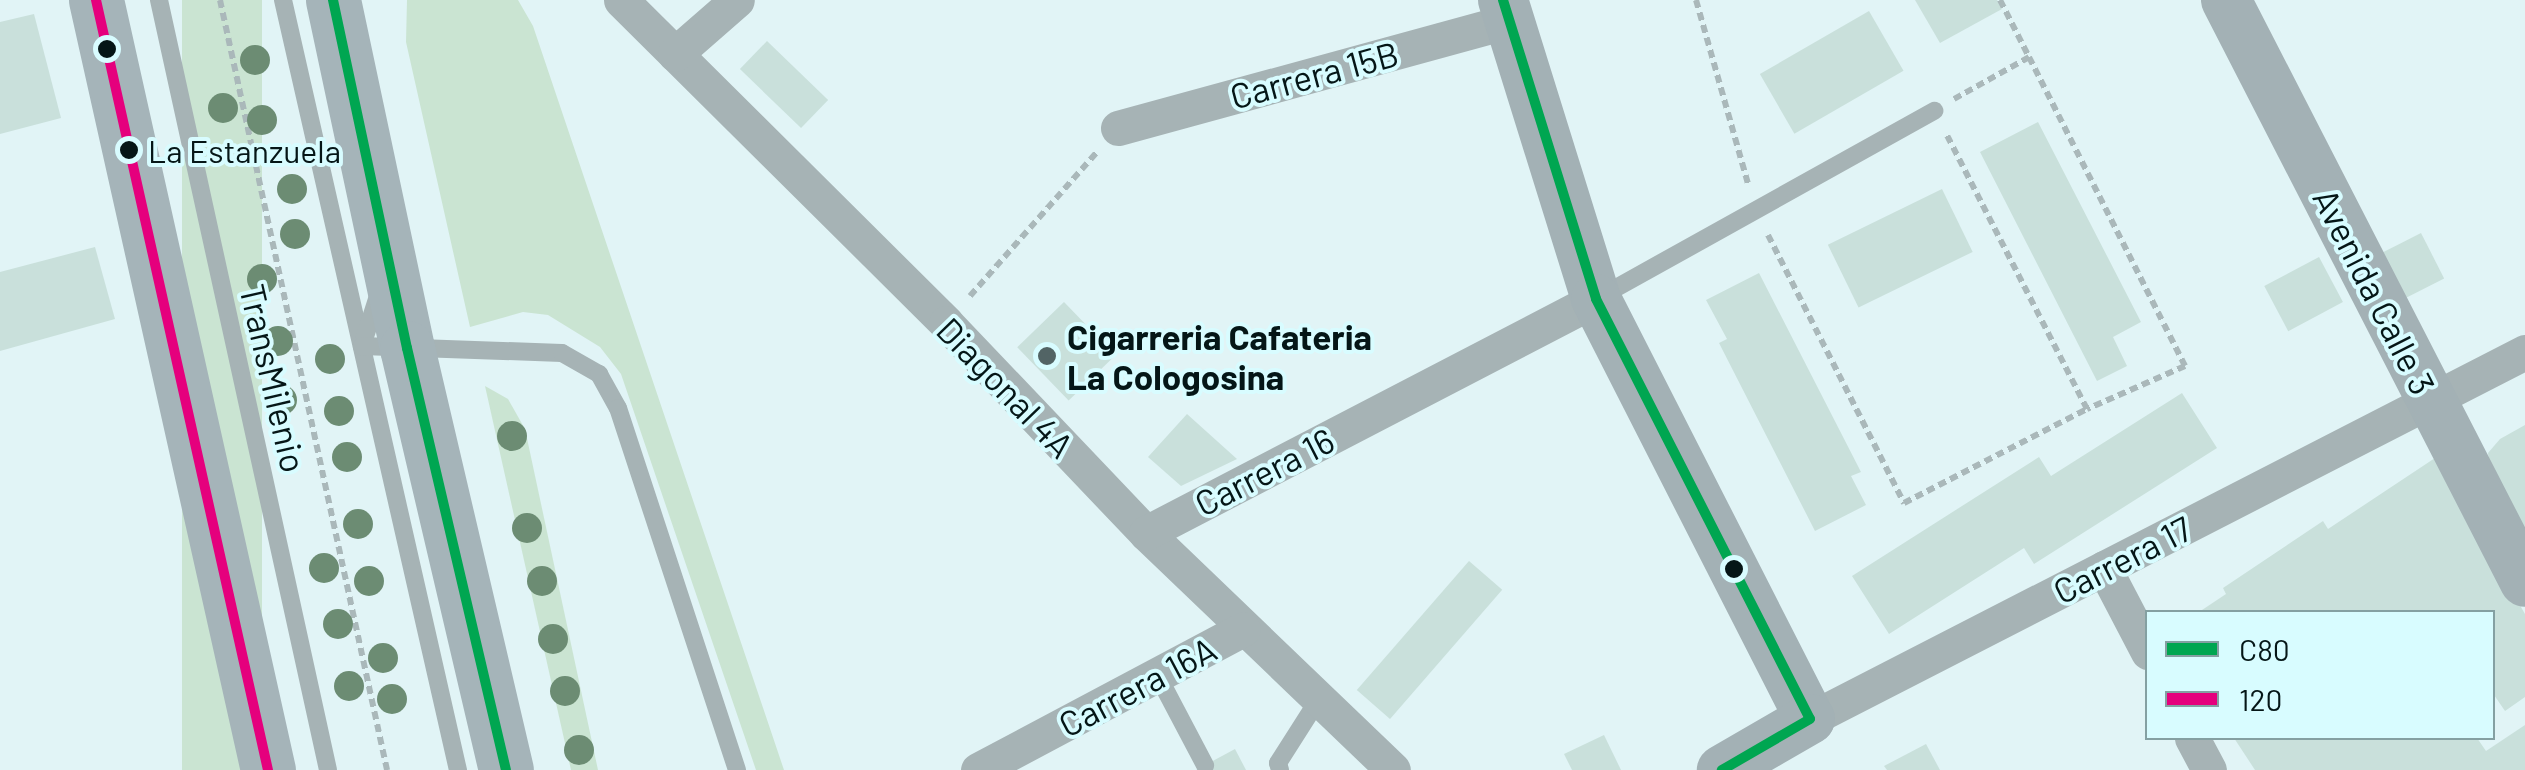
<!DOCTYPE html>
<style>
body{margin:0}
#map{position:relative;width:2525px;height:770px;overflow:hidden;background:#e1f4f6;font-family:Barlow,sans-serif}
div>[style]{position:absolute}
.green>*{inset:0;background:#cae4d2;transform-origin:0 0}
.building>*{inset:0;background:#c9e0db;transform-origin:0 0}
.path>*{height:6px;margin-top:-3px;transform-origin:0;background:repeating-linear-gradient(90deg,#aab8ba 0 8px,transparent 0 13px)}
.lane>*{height:18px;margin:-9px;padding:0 9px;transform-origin:9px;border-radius:9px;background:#a6b3b5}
.street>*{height:35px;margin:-17.5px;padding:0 17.5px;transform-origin:17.5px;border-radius:17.5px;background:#a6b3b5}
.secondary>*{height:50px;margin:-25px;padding:0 25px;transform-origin:25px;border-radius:25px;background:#a3b1b5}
.primary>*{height:55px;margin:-27.5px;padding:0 27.5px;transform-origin:27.5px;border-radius:27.5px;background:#a5b4b9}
.bus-1>*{height:10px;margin:-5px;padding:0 5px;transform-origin:5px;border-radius:5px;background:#00a651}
.bus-2>*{height:10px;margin:-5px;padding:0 5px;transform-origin:5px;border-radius:5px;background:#e5007d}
.trees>*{width:30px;height:30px;margin:-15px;border-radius:50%;background:#6c8c73}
.dots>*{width:28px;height:28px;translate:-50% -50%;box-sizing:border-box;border:5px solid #d8fcff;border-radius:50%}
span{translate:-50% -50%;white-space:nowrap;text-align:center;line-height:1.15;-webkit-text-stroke:8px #d8fcff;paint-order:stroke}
.bus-label{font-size:32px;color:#051617}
.left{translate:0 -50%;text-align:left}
.street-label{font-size:35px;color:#051617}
.poi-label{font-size:35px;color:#051617;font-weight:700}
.legend{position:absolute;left:2145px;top:610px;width:350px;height:130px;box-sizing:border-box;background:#d8fcff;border:2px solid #84a0a2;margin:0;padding:12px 18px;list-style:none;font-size:30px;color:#051617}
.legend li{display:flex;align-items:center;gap:20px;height:50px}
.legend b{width:50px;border:2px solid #84a0a2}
</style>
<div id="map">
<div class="green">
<i style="left:182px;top:0;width:80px;height:788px"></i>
<i style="clip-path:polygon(407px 0,518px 0,533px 26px,784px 770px,756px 770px,621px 374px,600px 347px,548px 315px,523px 312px,470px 327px,406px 42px)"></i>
<i style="clip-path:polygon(485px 386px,508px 399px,525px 429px,598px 770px,571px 770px)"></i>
</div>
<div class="building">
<i style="clip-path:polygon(1915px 0,1997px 0,2002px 9px,1940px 43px)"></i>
<i style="left:1869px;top:11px;width:69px;height:126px;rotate:60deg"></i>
<i style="clip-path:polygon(34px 14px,61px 118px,0 134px,0 22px)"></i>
<i style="left:767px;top:41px;width:85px;height:39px;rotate:44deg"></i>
<i style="clip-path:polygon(2038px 122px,2141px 322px,2113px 337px,2127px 366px,2097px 381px,1980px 152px)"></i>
<i style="left:1942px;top:189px;width:70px;height:127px;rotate:64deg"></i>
<i style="left:2421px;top:233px;width:51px;height:47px;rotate:63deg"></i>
<i style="clip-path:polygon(95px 247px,115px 319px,0 351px,0 272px)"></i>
<i style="left:2319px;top:257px;width:51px;height:62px;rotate:62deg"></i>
<i style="clip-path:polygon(1759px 273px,1861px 472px,1851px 476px,1866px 505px,1815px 531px,1719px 343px,1727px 339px,1706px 300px)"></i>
<i style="left:1064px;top:302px;width:74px;height:65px;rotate:46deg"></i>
<i style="clip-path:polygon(2182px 393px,2217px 448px,2034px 564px,2024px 548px,1889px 634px,1852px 576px,2039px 457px,2051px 476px)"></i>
<i style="clip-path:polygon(1187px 414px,1237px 459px,1181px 486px,1148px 457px)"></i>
<i style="clip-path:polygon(2525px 425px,2525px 533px,2490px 468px,2488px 453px,2500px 439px)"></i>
<i style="clip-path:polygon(2435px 458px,2525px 614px,2525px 697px,2505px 711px,2492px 692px,2492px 612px,2199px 612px,2226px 594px,2223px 588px,2323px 521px,2328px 529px)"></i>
<i style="left:1469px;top:561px;width:44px;height:171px;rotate:41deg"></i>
<i style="clip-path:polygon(2525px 725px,2525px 770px,2255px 770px,2234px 738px,2477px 738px,2486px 751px)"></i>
<i style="clip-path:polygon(1604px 735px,1621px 770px,1572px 770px,1564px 754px)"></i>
<i style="clip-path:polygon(1926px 744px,1940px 770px,1887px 770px,1884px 766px)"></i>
<i style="clip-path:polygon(1235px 749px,1246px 770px,1196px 770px)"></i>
</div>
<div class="path">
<i style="left:220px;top:0;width:788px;rotate:77.76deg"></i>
<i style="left:1696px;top:0;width:194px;rotate:74.2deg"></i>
<i style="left:2000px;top:0;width:64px;rotate:63deg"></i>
<i style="left:1954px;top:99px;width:86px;rotate:-29.2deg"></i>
<i style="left:2029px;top:57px;width:346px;rotate:63.2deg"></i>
<i style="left:2185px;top:366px;width:107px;rotate:156.3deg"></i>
<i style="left:1768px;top:235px;width:301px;rotate:63.1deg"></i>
<i style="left:1904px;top:503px;width:206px;rotate:-27.2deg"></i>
<i style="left:2087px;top:409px;width:307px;rotate:-117.1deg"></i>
<i style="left:970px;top:296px;width:192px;rotate:-48.6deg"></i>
</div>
<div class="lane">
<i style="left:159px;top:0;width:788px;rotate:77.62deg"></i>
<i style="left:283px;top:0;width:790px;rotate:77.2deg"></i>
<i style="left:379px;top:293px;width:56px;rotate:107.8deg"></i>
<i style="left:362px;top:346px;width:200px;rotate:2deg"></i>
<i style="left:562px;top:353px;width:43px;rotate:29.6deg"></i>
<i style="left:599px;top:374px;width:39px;rotate:61deg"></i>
<i style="left:618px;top:408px;width:381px;rotate:71.8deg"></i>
<i style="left:1598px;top:298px;width:385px;rotate:-29.1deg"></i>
<i style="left:1158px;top:676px;width:101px;rotate:62.2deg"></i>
<i style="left:1280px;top:770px;width:7px;rotate:-106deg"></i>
<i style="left:1278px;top:763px;width:78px;rotate:-57.5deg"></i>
</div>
<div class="street">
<i style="left:621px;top:0;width:458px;rotate:44.8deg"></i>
<i style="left:946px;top:323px;width:290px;rotate:46.4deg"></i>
<i style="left:1146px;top:533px;width:342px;rotate:43.8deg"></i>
<i style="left:675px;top:54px;width:82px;rotate:-41.1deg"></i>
<i style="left:1118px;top:128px;width:405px;rotate:-15.3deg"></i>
<i style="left:1146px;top:533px;width:507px;rotate:-27.47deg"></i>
<i style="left:2104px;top:568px;width:95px;rotate:62.4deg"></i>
<i style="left:1810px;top:719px;width:804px;rotate:-27.17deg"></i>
<i style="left:2192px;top:738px;width:36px;rotate:62deg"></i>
<i style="left:978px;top:770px;width:300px;rotate:-28deg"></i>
</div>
<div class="secondary">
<i style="left:1503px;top:0;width:313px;rotate:72.7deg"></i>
<i style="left:1596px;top:299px;width:471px;rotate:63deg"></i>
<i style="left:1810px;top:719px;width:102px;rotate:149.9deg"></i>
<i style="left:2226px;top:0;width:654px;rotate:62.81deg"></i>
</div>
<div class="primary">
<i style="left:96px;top:0;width:789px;rotate:77.41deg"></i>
<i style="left:333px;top:0;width:356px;rotate:78deg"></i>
<i style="left:407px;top:348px;width:433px;rotate:76.8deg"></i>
</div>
<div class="bus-1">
<i style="left:333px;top:0;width:356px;rotate:78deg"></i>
<i style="left:407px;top:348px;width:433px;rotate:76.8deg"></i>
<i style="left:1503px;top:0;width:313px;rotate:72.7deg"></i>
<i style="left:1596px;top:299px;width:471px;rotate:63deg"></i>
<i style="left:1810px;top:719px;width:102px;rotate:149.9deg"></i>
</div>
<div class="bus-2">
<i style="left:96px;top:0;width:789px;rotate:77.41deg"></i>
</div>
<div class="trees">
<i style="left:255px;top:60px"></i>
<i style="left:223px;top:108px"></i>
<i style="left:262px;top:120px"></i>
<i style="left:292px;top:189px"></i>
<i style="left:295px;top:234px"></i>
<i style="left:262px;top:279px"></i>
<i style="left:278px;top:341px"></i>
<i style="left:330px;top:359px"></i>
<i style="left:282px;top:400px"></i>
<i style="left:339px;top:411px"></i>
<i style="left:512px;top:436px"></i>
<i style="left:347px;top:457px"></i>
<i style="left:358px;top:524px"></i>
<i style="left:527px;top:528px"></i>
<i style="left:324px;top:568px"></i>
<i style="left:369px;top:581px"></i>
<i style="left:542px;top:581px"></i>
<i style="left:338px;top:624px"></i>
<i style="left:553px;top:639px"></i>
<i style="left:383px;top:658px"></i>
<i style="left:349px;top:686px"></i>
<i style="left:565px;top:691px"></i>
<i style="left:392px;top:699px"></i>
<i style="left:579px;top:750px"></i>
</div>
<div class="dots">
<i style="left:107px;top:49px;background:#051617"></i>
<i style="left:129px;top:150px;background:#051617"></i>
<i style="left:1047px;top:356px;background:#526465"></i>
<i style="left:1734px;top:569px;background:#051617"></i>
</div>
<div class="bus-label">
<span class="left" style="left:148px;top:150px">La Estanzuela</span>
</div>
<div class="street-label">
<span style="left:1314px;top:74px;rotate:-15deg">Carrera 15B</span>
<span style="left:2375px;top:291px;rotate:63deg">Avenida Calle 3</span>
<span style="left:274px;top:378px;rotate:77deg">TransMilenio</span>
<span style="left:1006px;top:387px;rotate:46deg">Diagonal 4A</span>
<span style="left:1264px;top:471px;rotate:-27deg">Carrera 16</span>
<span style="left:2122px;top:559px;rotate:-27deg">Carrera 17</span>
<span style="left:1137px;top:686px;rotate:-28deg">Carrera 16A</span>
</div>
<div class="poi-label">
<span class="left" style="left:1067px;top:356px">Cigarreria Cafateria<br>La Cologosina</span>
</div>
<ul class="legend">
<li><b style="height:12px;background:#00a651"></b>C80</li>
<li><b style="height:12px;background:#e5007d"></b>120</li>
</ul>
</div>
